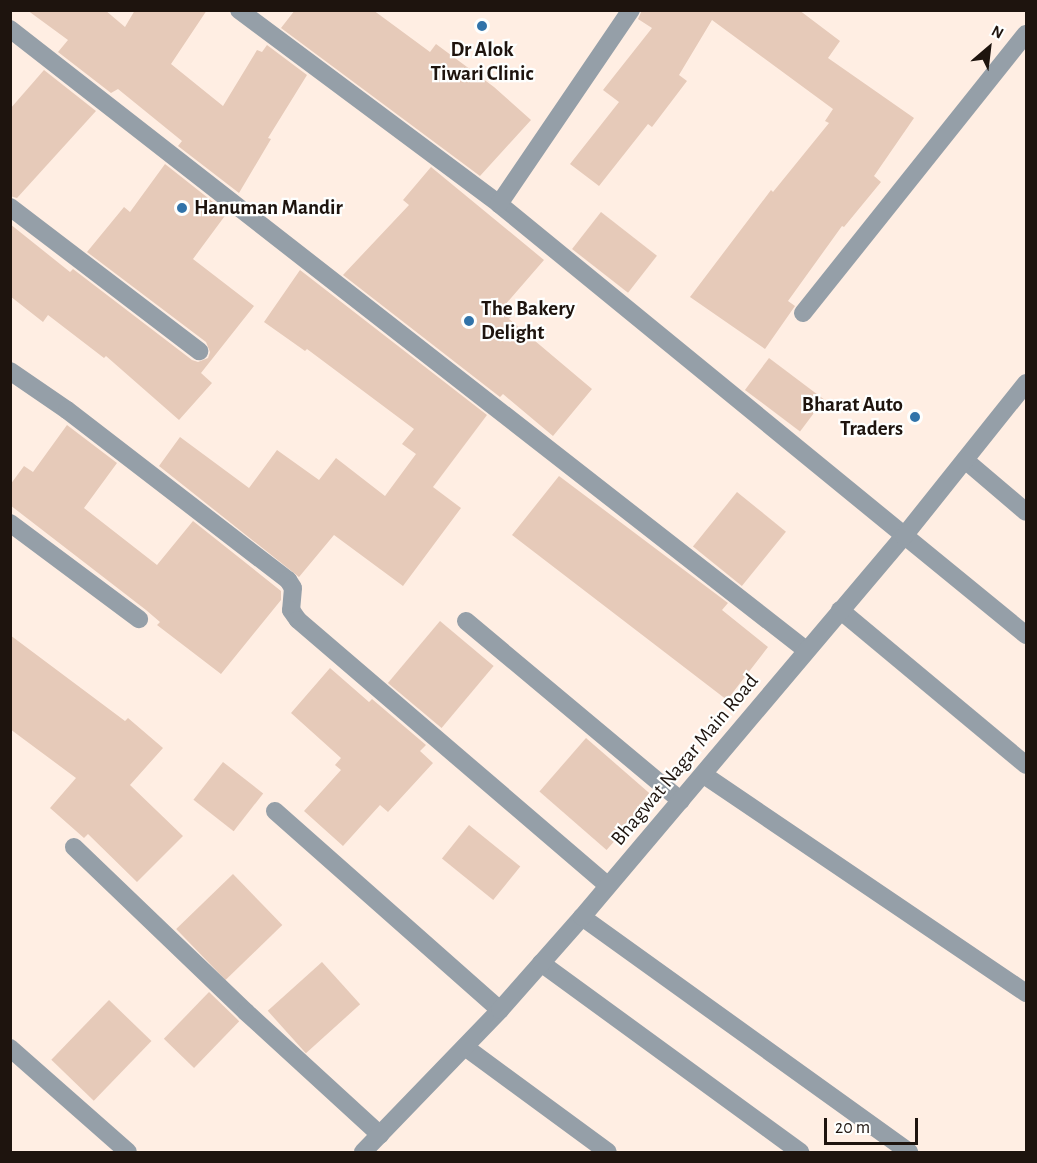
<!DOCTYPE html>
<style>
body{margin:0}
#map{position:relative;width:1037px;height:1163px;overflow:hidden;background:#ffeee3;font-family:"Alegreya Sans",sans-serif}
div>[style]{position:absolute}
.building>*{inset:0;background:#e6cab9;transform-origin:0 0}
.minor>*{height:18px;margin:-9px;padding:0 9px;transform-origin:9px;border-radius:9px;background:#959fa8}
.dots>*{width:16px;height:16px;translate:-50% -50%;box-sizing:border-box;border:3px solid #fefffe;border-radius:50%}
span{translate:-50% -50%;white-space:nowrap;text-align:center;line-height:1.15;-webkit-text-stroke:4.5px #fefffe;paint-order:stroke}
.poi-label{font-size:21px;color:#1e140e;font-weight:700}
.left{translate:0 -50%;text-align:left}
.right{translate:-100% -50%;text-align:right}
.street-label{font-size:21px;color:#1e140e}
.frame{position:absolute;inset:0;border:12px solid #1e140e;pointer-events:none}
.north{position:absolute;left:959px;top:18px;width:60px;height:60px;-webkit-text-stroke:4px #fefffe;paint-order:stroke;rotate:28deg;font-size:16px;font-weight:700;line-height:24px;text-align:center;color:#1e140e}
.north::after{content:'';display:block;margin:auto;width:21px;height:27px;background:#1e140e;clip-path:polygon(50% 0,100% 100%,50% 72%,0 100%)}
.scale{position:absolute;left:824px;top:1118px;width:94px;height:27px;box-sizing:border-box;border:3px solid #1e140e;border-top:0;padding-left:8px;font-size:18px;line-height:21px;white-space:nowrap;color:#1e140e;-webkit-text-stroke:4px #fefffe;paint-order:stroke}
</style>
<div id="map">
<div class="building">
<i style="clip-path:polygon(27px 10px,105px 10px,125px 27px,135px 10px,207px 10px,171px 64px,223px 106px,257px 50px,262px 52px,267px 45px,307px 75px,268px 138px,271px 139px,239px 193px,178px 146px,182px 141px,118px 89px,111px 93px,58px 52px,68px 40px)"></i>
<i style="clip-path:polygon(295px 10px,373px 10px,430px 52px,436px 44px,494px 87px,531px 120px,480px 176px,281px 28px)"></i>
<i style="clip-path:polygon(642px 10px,799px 10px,840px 41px,828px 58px,914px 118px,874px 176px,881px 182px,844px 227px,842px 226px,788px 301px,795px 306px,765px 349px,690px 297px,771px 190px,773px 192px,829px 123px,825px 121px,833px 109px,712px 20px,679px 75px,687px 81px,652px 127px,648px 124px,599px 186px,570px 164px,619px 102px,603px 90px,652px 28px,638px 19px)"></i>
<i style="clip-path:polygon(44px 70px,96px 111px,17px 198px,10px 196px,10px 109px)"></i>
<i style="clip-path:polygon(165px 164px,227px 213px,193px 259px,254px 306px,201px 373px,212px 383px,179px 420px,106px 356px,104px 358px,48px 315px,43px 322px,10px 296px,10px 224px,70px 272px,73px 269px,192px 360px,198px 362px,208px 358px,210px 352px,206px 342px,87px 252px,124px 207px,130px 212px)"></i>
<i style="clip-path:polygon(431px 167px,544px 260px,504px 306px,513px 314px,509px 319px,592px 389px,553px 436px,503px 394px,500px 397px,343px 275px,409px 205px,403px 200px)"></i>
<i style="left:601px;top:212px;width:71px;height:47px;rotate:38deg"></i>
<i style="clip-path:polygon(300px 270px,487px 415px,433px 487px,461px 508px,403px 586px,334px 535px,299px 577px,159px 466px,180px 437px,249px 488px,277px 450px,319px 480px,336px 458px,385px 496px,416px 454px,402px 444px,414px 429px,307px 349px,305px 351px,264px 322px)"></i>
<i style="left:769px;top:358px;width:69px;height:40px;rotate:37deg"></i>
<i style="clip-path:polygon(67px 425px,117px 463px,84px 508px,157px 565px,193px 521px,281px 591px,281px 600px,221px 674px,157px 625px,160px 622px,146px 610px,10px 505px,10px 485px,24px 466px,33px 472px)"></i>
<i style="clip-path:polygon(559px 476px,728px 603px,722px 610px,768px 647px,727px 700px,512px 535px)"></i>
<i style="left:737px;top:492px;width:63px;height:70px;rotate:39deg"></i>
<i style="left:440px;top:621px;width:70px;height:81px;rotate:40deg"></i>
<i style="clip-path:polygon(10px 635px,125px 721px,128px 718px,163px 748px,130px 785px,183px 836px,137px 882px,88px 834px,84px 838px,50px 808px,76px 778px,10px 729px)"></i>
<i style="clip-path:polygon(330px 668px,369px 702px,372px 699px,426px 745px,420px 751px,433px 763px,388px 812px,380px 805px,343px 846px,304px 811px,341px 770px,335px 765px,341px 758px,291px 713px)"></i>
<i style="left:586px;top:738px;width:89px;height:71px;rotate:41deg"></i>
<i style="left:223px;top:762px;width:51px;height:48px;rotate:38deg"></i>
<i style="left:469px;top:825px;width:66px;height:43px;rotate:39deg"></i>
<i style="left:233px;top:874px;width:71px;height:79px;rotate:46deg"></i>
<i style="left:322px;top:962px;width:57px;height:73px;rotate:48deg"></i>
<i style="left:209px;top:992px;width:42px;height:65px;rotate:44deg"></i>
<i style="left:109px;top:1000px;width:59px;height:83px;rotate:44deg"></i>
</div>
<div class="minor">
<i style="left:239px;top:10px;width:324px;rotate:36.7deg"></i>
<i style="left:499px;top:204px;width:681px;rotate:39.28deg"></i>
<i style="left:10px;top:29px;width:1010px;rotate:37.96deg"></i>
<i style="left:499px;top:204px;width:235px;rotate:-55.8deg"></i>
<i style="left:10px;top:207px;width:238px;rotate:37.3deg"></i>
<i style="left:803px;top:313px;width:357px;rotate:-51.4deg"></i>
<i style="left:10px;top:371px;width:69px;rotate:34.4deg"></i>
<i style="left:67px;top:410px;width:279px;rotate:37.6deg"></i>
<i style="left:288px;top:580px;width:9px;rotate:58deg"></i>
<i style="left:293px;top:588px;width:22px;rotate:95deg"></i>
<i style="left:291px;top:610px;width:12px;rotate:55deg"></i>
<i style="left:298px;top:620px;width:408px;rotate:40.6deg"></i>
<i style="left:965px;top:460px;width:80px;rotate:40.4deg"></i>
<i style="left:10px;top:523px;width:161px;rotate:36.7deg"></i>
<i style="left:840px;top:610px;width:242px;rotate:39.8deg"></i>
<i style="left:466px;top:621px;width:280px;rotate:39.9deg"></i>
<i style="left:704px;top:775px;width:389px;rotate:34.1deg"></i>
<i style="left:275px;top:811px;width:300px;rotate:41.5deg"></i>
<i style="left:74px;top:847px;width:238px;rotate:43.8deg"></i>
<i style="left:246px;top:1012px;width:182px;rotate:42.5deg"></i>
<i style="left:582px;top:917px;width:403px;rotate:35.7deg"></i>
<i style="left:541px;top:963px;width:321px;rotate:36.1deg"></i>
<i style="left:465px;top:1047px;width:177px;rotate:36.3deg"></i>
<i style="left:10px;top:1048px;width:157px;rotate:41.4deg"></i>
<i style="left:363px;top:1152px;width:197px;rotate:-46deg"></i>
<i style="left:500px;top:1010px;width:124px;rotate:-48.6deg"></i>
<i style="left:582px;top:917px;width:499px;rotate:-49.8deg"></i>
<i style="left:904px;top:536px;width:196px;rotate:-51.4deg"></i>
</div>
<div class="dots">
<i style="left:482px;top:26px;background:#3173a9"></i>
<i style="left:182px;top:208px;background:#3173a9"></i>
<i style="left:469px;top:321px;background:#3173a9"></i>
<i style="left:915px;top:417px;background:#3173a9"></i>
</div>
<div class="poi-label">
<span style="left:482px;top:62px">Dr Alok<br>Tiwari Clinic</span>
<span class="left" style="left:194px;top:208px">Hanuman Mandir</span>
<span class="left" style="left:481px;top:321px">The Bakery<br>Delight</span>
<span class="right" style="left:903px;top:417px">Bharat Auto<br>Traders</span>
</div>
<div class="street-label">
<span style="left:685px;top:760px;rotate:-50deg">Bhagwat Nagar Main Road</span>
</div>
<div class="frame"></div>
<div class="north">N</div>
<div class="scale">20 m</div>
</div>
